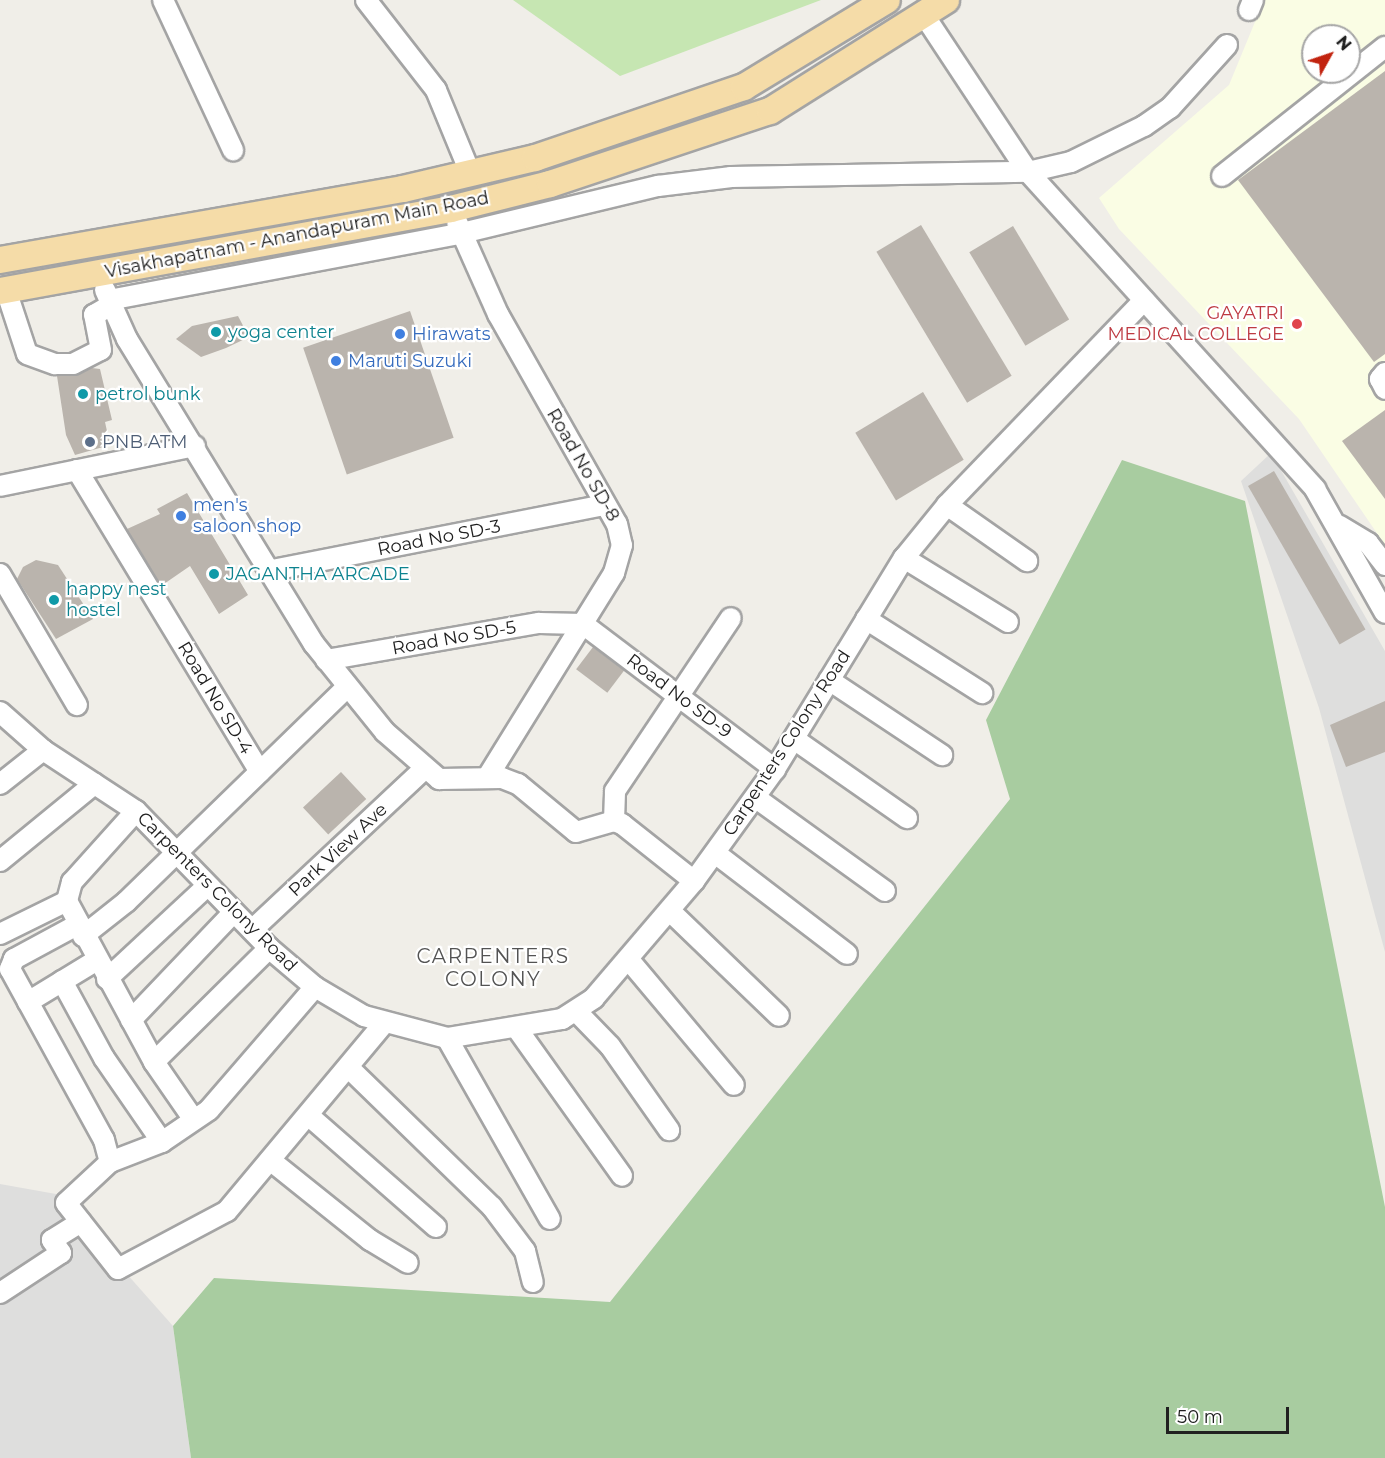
<!DOCTYPE html>
<style>
body{margin:0}
#map{position:relative;width:1385px;height:1458px;overflow:hidden;background:#f0eee8;font-family:Montserrat,sans-serif}
div>[style]{position:absolute}
.residential>*{inset:0;background:#dededd}
.education>*{inset:0;background:#fafde4}
.grass>*{inset:0;background:#c6e6b2}
.forest>*{inset:0;background:#a8cca0}
.building>*{inset:0;background:#bab4ad;transform-origin:0 0}
.roads{filter:drop-shadow(2px 0 #a4a4a4) drop-shadow(-2px 0 #a4a4a4) drop-shadow(0 2px #a4a4a4) drop-shadow(0 -2px #a4a4a4)}
.minor>*{height:20px;margin:-10px;padding:0 10px;transform-origin:10px;border-radius:10px;background:#fff}
.major>*{height:26px;margin:-13px;padding:0 13px;transform-origin:13px;border-radius:13px;background:#f5dca8}
.dots>*{width:16px;height:16px;translate:-50% -50%;box-sizing:border-box;border:3px solid #fff;border-radius:50%}
span{translate:-50% -50%;white-space:nowrap;text-align:center;line-height:1.15;-webkit-text-stroke:4.5px #fff;paint-order:stroke}
.street-label{font-size:18px;color:#202020}
.health-label{font-size:18px;color:#be3a42}
.right{translate:-100% -50%;text-align:right}
.culture-label{font-size:18px;color:#0d838f}
.left{translate:0 -50%;text-align:left}
.shop-label{font-size:18px;color:#366cbe}
.service-label{font-size:18px;color:#4e5e75}
.neighbourhood-label{font-size:20px;color:#535353;letter-spacing:1.5px}
.north{position:absolute;left:1301px;top:24px;width:60px;height:60px;box-sizing:border-box;background:#fff;border:2px solid #a6a6a6;border-radius:50%;rotate:50deg;font-size:16px;font-weight:700;line-height:24px;text-align:center;color:#202020}
.north::after{content:'';display:block;margin:auto;width:21px;height:27px;background:#c2230f;clip-path:polygon(50% 0,100% 100%,50% 72%,0 100%)}
.scale{position:absolute;left:1166px;top:1407px;width:123px;height:27px;box-sizing:border-box;border:3px solid #202020;border-top:0;padding-left:8px;font-size:18px;line-height:21px;white-space:nowrap;color:#202020;-webkit-text-stroke:4px #fff;paint-order:stroke}
</style>
<div id="map">
<div class="residential">
<i style="clip-path:polygon(1271px 453px,1385px 651px,1385px 952px,1319px 708px,1241px 481px)"></i>
<i style="clip-path:polygon(0 1184px,56px 1194px,173px 1326px,191px 1458px,0 1458px)"></i>
</div>
<div class="education">
<i style="clip-path:polygon(evenodd,1264px 0,1385px 0,1385px 545px,1299px 419px,1119px 229px,1099px 198px,1229px 85px,1264px 0,1313px 36px,1349px 36px,1349px 72px,1313px 72px,1313px 36px)"></i>
</div>
<div class="grass">
<i style="clip-path:polygon(513px 0,821px 0,620px 76px)"></i>
</div>
<div class="forest">
<i style="clip-path:polygon(1122px 460px,1245px 501px,1385px 1207px,1385px 1458px,191px 1458px,173px 1326px,214px 1278px,610px 1302px,1010px 799px,986px 720px)"></i>
</div>
<div class="building">
<i style="clip-path:polygon(1385px 71px,1385px 354px,1374px 362px,1238px 180px)"></i>
<i style="left:921px;top:225px;width:176px;height:52px;rotate:59deg"></i>
<i style="left:1013px;top:226px;width:109px;height:51px;rotate:59deg"></i>
<i style="left:410px;top:311px;width:134px;height:113px;rotate:71deg"></i>
<i style="clip-path:polygon(238px 316px,249px 337px,226px 348px,201px 357px,176px 339px,192px 326px)"></i>
<i style="clip-path:polygon(92px 368px,100px 369px,112px 420px,105px 422px,110px 445px,75px 455px,66px 435px,57px 376px)"></i>
<i style="left:923px;top:392px;width:79px;height:79px;rotate:59deg"></i>
<i style="clip-path:polygon(1385px 410px,1385px 499px,1342px 441px)"></i>
<i style="left:1274px;top:471px;width:183px;height:30px;rotate:60deg"></i>
<i style="clip-path:polygon(187px 493px,248px 595px,219px 614px,190px 566px,161px 586px,127px 529px,160px 514px,157px 509px)"></i>
<i style="clip-path:polygon(36px 560px,58px 565px,93px 619px,56px 639px,17px 579px,23px 567px)"></i>
<i style="left:593px;top:647px;width:39px;height:28px;rotate:37deg"></i>
<i style="clip-path:polygon(1385px 701px,1385px 752px,1346px 767px,1330px 725px)"></i>
<i style="left:341px;top:772px;width:37px;height:52px;rotate:47deg"></i>
</div>
<div class="roads">
<div class="minor">
<i style="left:163px;top:0;width:166px;rotate:65deg"></i>
<i style="left:366px;top:0;width:114px;rotate:52.1deg"></i>
<i style="left:436px;top:90px;width:92px;rotate:67.6deg"></i>
<i style="left:1249px;top:10px;width:11px;rotate:-68deg"></i>
<i style="left:924px;top:15px;width:188px;rotate:56.5deg"></i>
<i style="left:1028px;top:172px;width:428px;rotate:47.8deg"></i>
<i style="left:1315px;top:489px;width:142px;rotate:60.6deg"></i>
<i style="left:1222px;top:176px;width:208px;rotate:-38.4deg"></i>
<i style="left:457px;top:222px;width:101px;rotate:66deg"></i>
<i style="left:498px;top:314px;width:241px;rotate:60.5deg"></i>
<i style="left:617px;top:524px;width:22px;rotate:77deg"></i>
<i style="left:622px;top:545px;width:29px;rotate:106deg"></i>
<i style="left:614px;top:573px;width:241px;rotate:121.8deg"></i>
<i style="left:6px;top:290px;width:67px;rotate:71.8deg"></i>
<i style="left:27px;top:354px;width:30px;rotate:20deg"></i>
<i style="left:55px;top:364px;width:18px"></i>
<i style="left:73px;top:364px;width:31px;rotate:-27deg"></i>
<i style="left:101px;top:350px;width:36px;rotate:-101deg"></i>
<i style="left:94px;top:315px;width:20px;rotate:-30deg"></i>
<i style="left:105px;top:290px;width:54px;rotate:65.8deg"></i>
<i style="left:127px;top:339px;width:358px;rotate:58.5deg"></i>
<i style="left:314px;top:644px;width:113px;rotate:51.1deg"></i>
<i style="left:385px;top:732px;width:72px;rotate:41deg"></i>
<i style="left:439px;top:779px;width:63px;rotate:-0.9deg"></i>
<i style="left:502px;top:778px;width:17px;rotate:21deg"></i>
<i style="left:518px;top:784px;width:75px;rotate:39.6deg"></i>
<i style="left:576px;top:832px;width:40px;rotate:-16deg"></i>
<i style="left:614px;top:821px;width:9px;rotate:21deg"></i>
<i style="left:622px;top:824px;width:92px;rotate:38.4deg"></i>
<i style="left:109px;top:300px;width:359px;rotate:-10.7deg"></i>
<i style="left:462px;top:233px;width:202px;rotate:-13.5deg"></i>
<i style="left:658px;top:186px;width:74px;rotate:-7deg"></i>
<i style="left:731px;top:177px;width:297px;rotate:-1deg"></i>
<i style="left:1028px;top:172px;width:44px;rotate:-13.1deg"></i>
<i style="left:1071px;top:162px;width:81px;rotate:-26.3deg"></i>
<i style="left:1144px;top:126px;width:32px;rotate:-35deg"></i>
<i style="left:1170px;top:108px;width:85px;rotate:-47.9deg"></i>
<i style="left:1385px;top:373px;width:8px;rotate:130deg"></i>
<i style="left:1380px;top:379px;width:11px;rotate:63deg"></i>
<i style="left:77px;top:470px;width:353px;rotate:58.8deg"></i>
<i style="left:0;top:486px;width:199px;rotate:-11.6deg"></i>
<i style="left:947px;top:505px;width:98px;rotate:35deg"></i>
<i style="left:1340px;top:526px;width:33px;rotate:31deg"></i>
<i style="left:1368px;top:543px;width:28px;rotate:52deg"></i>
<i style="left:904px;top:558px;width:122px;rotate:31.6deg"></i>
<i style="left:273px;top:570px;width:338px;rotate:-11.1deg"></i>
<i style="left:0;top:574px;width:152px;rotate:59.6deg"></i>
<i style="left:866px;top:619px;width:138px;rotate:32.5deg"></i>
<i style="left:326px;top:660px;width:216px;rotate:-9.9deg"></i>
<i style="left:539px;top:623px;width:44px;rotate:1.3deg"></i>
<i style="left:583px;top:624px;width:241px;rotate:37.1deg"></i>
<i style="left:829px;top:680px;width:136px;rotate:33.6deg"></i>
<i style="left:0;top:712px;width:57px;rotate:41.5deg"></i>
<i style="left:43px;top:750px;width:111px;rotate:33.3deg"></i>
<i style="left:136px;top:811px;width:191px;rotate:45.8deg"></i>
<i style="left:269px;top:948px;width:60px;rotate:40.3deg"></i>
<i style="left:315px;top:987px;width:57px;rotate:30.6deg"></i>
<i style="left:364px;top:1016px;width:86px;rotate:14.8deg"></i>
<i style="left:447px;top:1038px;width:117px;rotate:-9.4deg"></i>
<i style="left:562px;top:1019px;width:38px;rotate:-33deg"></i>
<i style="left:594px;top:998px;width:154px;rotate:-49.5deg"></i>
<i style="left:694px;top:881px;width:138px;rotate:-54.1deg"></i>
<i style="left:775px;top:769px;width:247px;rotate:-58.6deg"></i>
<i style="left:904px;top:558px;width:68px;rotate:-50.9deg"></i>
<i style="left:947px;top:505px;width:284px;rotate:-46.1deg"></i>
<i style="left:794px;top:739px;width:138px;rotate:35deg"></i>
<i style="left:0;top:784px;width:55px;rotate:-38.3deg"></i>
<i style="left:756px;top:798px;width:159px;rotate:35.8deg"></i>
<i style="left:136px;top:811px;width:96px;rotate:132deg"></i>
<i style="left:72px;top:882px;width:20px;rotate:105deg"></i>
<i style="left:67px;top:901px;width:183px;rotate:61.6deg"></i>
<i style="left:154px;top:1062px;width:70px;rotate:55.4deg"></i>
<i style="left:614px;top:821px;width:30px;rotate:-88deg"></i>
<i style="left:615px;top:791px;width:208px;rotate:-56.2deg"></i>
<i style="left:715px;top:853px;width:166px;rotate:37.4deg"></i>
<i style="left:0;top:861px;width:122px;rotate:-39.3deg"></i>
<i style="left:670px;top:911px;width:151px;rotate:43.9deg"></i>
<i style="left:77px;top:925px;width:72px;rotate:151.6deg"></i>
<i style="left:14px;top:959px;width:11px;rotate:112deg"></i>
<i style="left:10px;top:969px;width:195px;rotate:61.2deg"></i>
<i style="left:104px;top:1140px;width:23px;rotate:75deg"></i>
<i style="left:252px;top:930px;width:234px;rotate:-43.1deg"></i>
<i style="left:0;top:934px;width:75px;rotate:-26.2deg"></i>
<i style="left:83px;top:936px;width:55px;rotate:-38.3deg"></i>
<i style="left:126px;top:902px;width:307px;rotate:-44.2deg"></i>
<i style="left:629px;top:960px;width:163px;rotate:50deg"></i>
<i style="left:107px;top:979px;width:137px;rotate:-42.9deg"></i>
<i style="left:62px;top:981px;width:88px;rotate:61.4deg"></i>
<i style="left:104px;top:1058px;width:102px;rotate:55.4deg"></i>
<i style="left:315px;top:987px;width:162px;rotate:130.8deg"></i>
<i style="left:209px;top:1110px;width:57px;rotate:145.8deg"></i>
<i style="left:162px;top:1142px;width:56px;rotate:159deg"></i>
<i style="left:110px;top:1162px;width:60px;rotate:137deg"></i>
<i style="left:66px;top:1203px;width:84px;rotate:51.8deg"></i>
<i style="left:118px;top:1269px;width:123px;rotate:-28deg"></i>
<i style="left:227px;top:1211px;width:246px;rotate:-50.1deg"></i>
<i style="left:28px;top:1002px;width:81px;rotate:-31.3deg"></i>
<i style="left:577px;top:1012px;width:47px;rotate:45.9deg"></i>
<i style="left:610px;top:1046px;width:103px;rotate:54.9deg"></i>
<i style="left:131px;top:1020px;width:148px;rotate:-46.4deg"></i>
<i style="left:518px;top:1030px;width:179px;rotate:54.5deg"></i>
<i style="left:447px;top:1038px;width:208px;rotate:60.4deg"></i>
<i style="left:154px;top:1062px;width:162px;rotate:-44.7deg"></i>
<i style="left:348px;top:1067px;width:201px;rotate:44.2deg"></i>
<i style="left:492px;top:1207px;width:55px;rotate:53.1deg"></i>
<i style="left:525px;top:1251px;width:32px;rotate:76deg"></i>
<i style="left:308px;top:1115px;width:170px;rotate:41.2deg"></i>
<i style="left:270px;top:1160px;width:128px;rotate:38.7deg"></i>
<i style="left:370px;top:1240px;width:44px;rotate:31.2deg"></i>
<i style="left:0;top:1293px;width:73px;rotate:-33.3deg"></i>
<i style="left:61px;top:1253px;width:16px;rotate:-125deg"></i>
<i style="left:52px;top:1240px;width:34px;rotate:-32deg"></i>
</div>
<div class="major">
<i style="left:0;top:260px;width:409px;rotate:-10deg"></i>
<i style="left:403px;top:189px;width:136px;rotate:-13.2deg"></i>
<i style="left:535px;top:158px;width:221px;rotate:-18.8deg"></i>
<i style="left:744px;top:87px;width:167px;rotate:-31.3deg"></i>
<i style="left:0;top:291px;width:458px;rotate:-10.3deg"></i>
<i style="left:451px;top:209px;width:102px;rotate:-14.2deg"></i>
<i style="left:550px;top:184px;width:232px;rotate:-18.4deg"></i>
<i style="left:770px;top:111px;width:208px;rotate:-32.2deg"></i>
</div>
</div>
<div class="dots">
<i style="left:1297px;top:324px;background:#e0444e"></i>
<i style="left:216px;top:332px;background:#0f9aa8"></i>
<i style="left:400px;top:334px;background:#3f7fe0"></i>
<i style="left:336px;top:361px;background:#3f7fe0"></i>
<i style="left:83px;top:394px;background:#0f9aa8"></i>
<i style="left:90px;top:442px;background:#5c6f8a"></i>
<i style="left:181px;top:516px;background:#3f7fe0"></i>
<i style="left:214px;top:574px;background:#0f9aa8"></i>
<i style="left:54px;top:600px;background:#0f9aa8"></i>
</div>
<div class="street-label">
<span style="left:297px;top:235px;rotate:-11deg">Visakhapatnam - Anandapuram Main Road</span>
<span style="left:583px;top:465px;rotate:60deg">Road No SD-8</span>
<span style="left:439px;top:538px;rotate:-11deg">Road No SD-3</span>
<span style="left:454px;top:638px;rotate:-10deg">Road No SD-5</span>
<span style="left:679px;top:696px;rotate:37deg">Road No SD-9</span>
<span style="left:215px;top:698px;rotate:59deg">Road No SD-4</span>
<span style="left:787px;top:743px;rotate:-57deg">Carpenters Colony Road</span>
<span style="left:338px;top:850px;rotate:-43deg">Park View Ave</span>
<span style="left:217px;top:892px;rotate:45deg">Carpenters Colony Road</span>
</div>
<div class="health-label">
<span class="right" style="left:1284px;top:324px">GAYATRI<br>MEDICAL COLLEGE</span>
</div>
<div class="culture-label">
<span class="left" style="left:228px;top:332px">yoga center</span>
<span class="left" style="left:95px;top:394px">petrol bunk</span>
<span class="left" style="left:226px;top:574px">JAGANTHA ARCADE</span>
<span class="left" style="left:66px;top:600px">happy nest<br>hostel</span>
</div>
<div class="shop-label">
<span class="left" style="left:412px;top:334px">Hirawats</span>
<span class="left" style="left:348px;top:361px">Maruti Suzuki</span>
<span class="left" style="left:193px;top:516px">men's<br>saloon shop</span>
</div>
<div class="service-label">
<span class="left" style="left:102px;top:442px">PNB ATM</span>
</div>
<div class="neighbourhood-label">
<span style="left:493px;top:968px">CARPENTERS<br>COLONY</span>
</div>
<div class="north">N</div>
<div class="scale">50 m</div>
</div>
